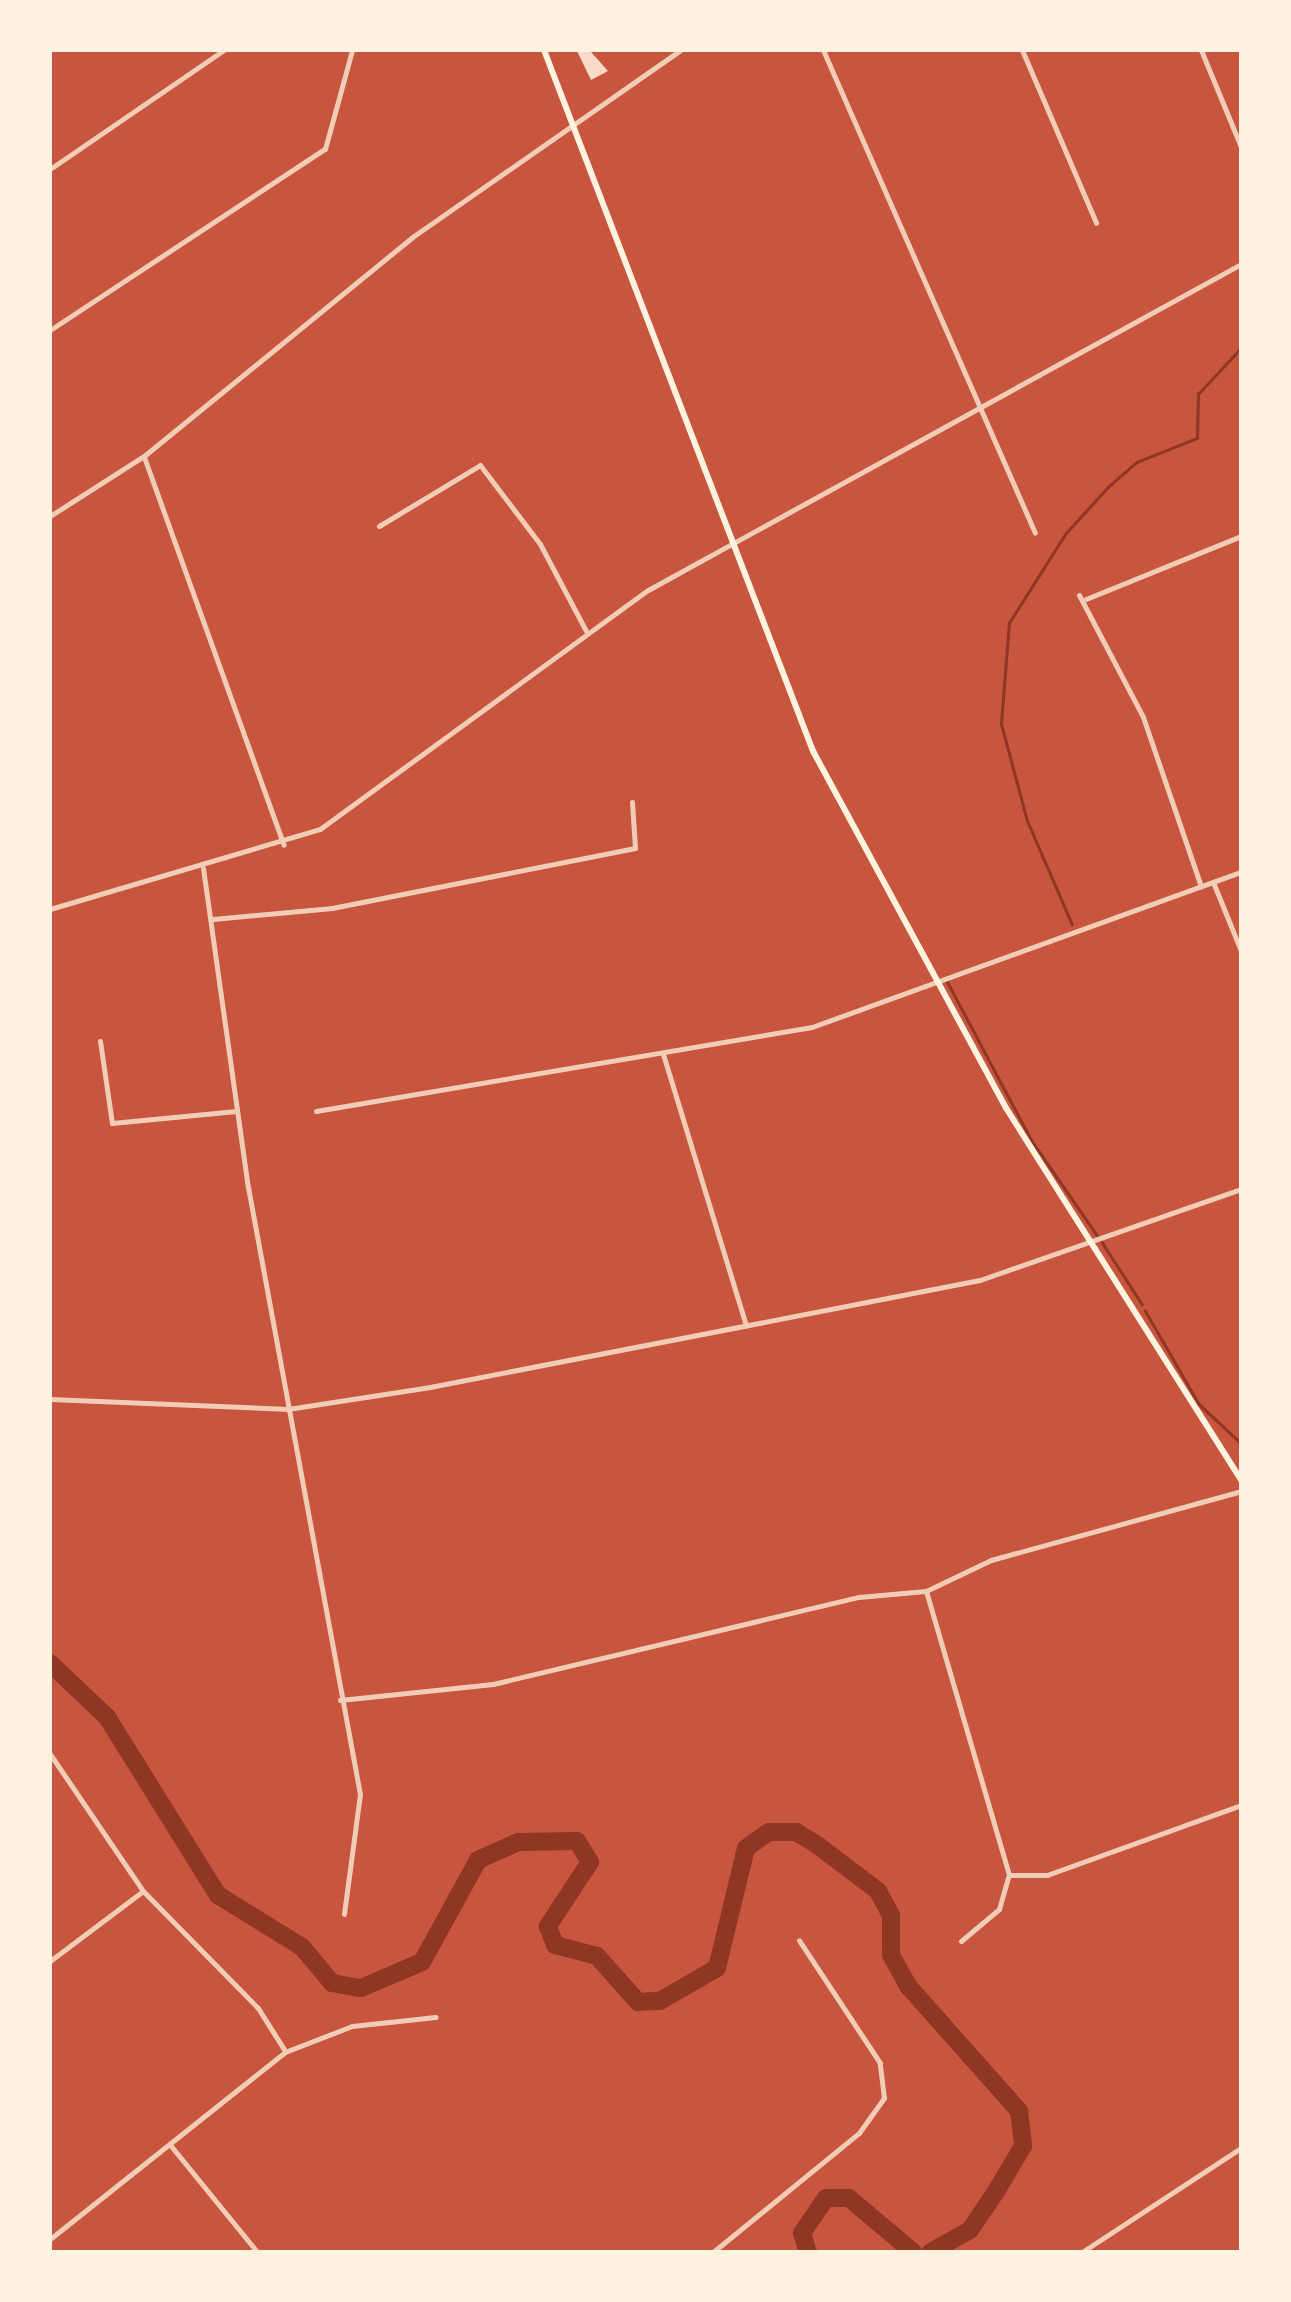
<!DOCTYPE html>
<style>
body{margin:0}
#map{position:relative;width:1291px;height:2302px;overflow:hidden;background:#c8553d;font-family:Montserrat,sans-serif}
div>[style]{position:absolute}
.stream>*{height:2.5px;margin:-1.25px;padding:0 1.25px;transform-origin:1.25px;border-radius:1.25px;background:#8f3625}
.river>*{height:18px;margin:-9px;padding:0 9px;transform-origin:9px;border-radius:9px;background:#8f3625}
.building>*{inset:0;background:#f7dbc8}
.minor>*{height:5px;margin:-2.5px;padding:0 2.5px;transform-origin:2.5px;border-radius:2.5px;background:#f1ccb7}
.secondary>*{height:6px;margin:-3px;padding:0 3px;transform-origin:3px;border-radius:3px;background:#fff3e0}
span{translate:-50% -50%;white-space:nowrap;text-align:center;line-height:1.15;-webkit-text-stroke:8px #fff3e0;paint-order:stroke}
.frame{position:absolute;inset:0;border:52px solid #fff3e0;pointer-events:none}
</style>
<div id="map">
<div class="stream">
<i style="left:1072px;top:925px;width:113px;rotate:-113.4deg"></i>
<i style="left:1027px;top:821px;width:100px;rotate:-105deg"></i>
<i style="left:1001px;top:724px;width:101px;rotate:-85.5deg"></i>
<i style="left:1009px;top:623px;width:107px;rotate:-57.7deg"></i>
<i style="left:1066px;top:533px;width:62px;rotate:-47.6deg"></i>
<i style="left:1108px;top:487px;width:38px;rotate:-41deg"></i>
<i style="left:1137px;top:462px;width:65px;rotate:-21.8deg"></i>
<i style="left:1197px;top:438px;width:44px;rotate:-88.7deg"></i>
<i style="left:1198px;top:394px;width:63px;rotate:-46.9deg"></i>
<i style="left:947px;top:981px;width:181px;rotate:62deg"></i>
<i style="left:1032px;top:1141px;width:114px;rotate:55.3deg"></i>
<i style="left:1102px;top:1242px;width:74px;rotate:57.2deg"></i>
<i style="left:1145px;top:1310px;width:108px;rotate:60.1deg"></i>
<i style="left:1199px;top:1404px;width:57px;rotate:42.9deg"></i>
</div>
<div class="river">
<i style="left:50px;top:1663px;width:79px;rotate:43.5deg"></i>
<i style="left:107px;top:1717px;width:210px;rotate:58.1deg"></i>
<i style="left:218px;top:1895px;width:99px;rotate:31.8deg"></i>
<i style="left:302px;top:1947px;width:47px;rotate:50.2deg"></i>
<i style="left:332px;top:1983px;width:29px;rotate:10deg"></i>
<i style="left:361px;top:1988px;width:66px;rotate:-23.1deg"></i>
<i style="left:422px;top:1962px;width:116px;rotate:-61.2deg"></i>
<i style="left:478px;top:1860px;width:44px;rotate:-24.2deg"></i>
<i style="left:518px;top:1842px;width:59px;rotate:-1deg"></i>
<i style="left:577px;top:1841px;width:25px;rotate:58deg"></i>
<i style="left:590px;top:1862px;width:77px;rotate:123.3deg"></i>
<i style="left:548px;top:1926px;width:20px;rotate:70deg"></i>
<i style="left:555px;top:1945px;width:43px;rotate:14.7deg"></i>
<i style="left:597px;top:1956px;width:62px;rotate:48.3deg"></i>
<i style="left:638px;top:2002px;width:22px;rotate:-3deg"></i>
<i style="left:660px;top:2001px;width:66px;rotate:-30.1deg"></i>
<i style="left:717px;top:1968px;width:123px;rotate:-76.4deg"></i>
<i style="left:746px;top:1848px;width:28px;rotate:-35deg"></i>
<i style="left:769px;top:1832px;width:27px"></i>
<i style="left:796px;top:1832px;width:23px;rotate:31deg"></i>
<i style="left:816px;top:1844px;width:78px;rotate:37.2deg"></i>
<i style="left:878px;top:1891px;width:27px;rotate:62deg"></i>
<i style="left:891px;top:1915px;width:40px;rotate:90deg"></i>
<i style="left:891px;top:1955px;width:37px;rotate:61deg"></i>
<i style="left:909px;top:1987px;width:166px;rotate:48.4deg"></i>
<i style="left:1019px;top:2111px;width:35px;rotate:83deg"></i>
<i style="left:1023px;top:2146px;width:51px;rotate:120.6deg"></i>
<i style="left:997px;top:2190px;width:48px;rotate:124deg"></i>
<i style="left:970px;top:2230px;width:45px;rotate:150.6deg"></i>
<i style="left:808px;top:2252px;width:20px;rotate:-108deg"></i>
<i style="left:802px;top:2233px;width:42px;rotate:-55.6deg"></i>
<i style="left:826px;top:2198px;width:23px"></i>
<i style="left:849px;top:2198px;width:84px;rotate:40.2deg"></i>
</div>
<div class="building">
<i style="clip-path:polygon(577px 51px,591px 52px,608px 71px,591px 80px)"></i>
</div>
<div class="minor">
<i style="left:823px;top:50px;width:527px;rotate:66.3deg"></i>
<i style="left:1022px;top:50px;width:188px;rotate:66.8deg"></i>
<i style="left:1201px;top:50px;width:105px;rotate:67.6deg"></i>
<i style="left:50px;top:169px;width:211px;rotate:-34.4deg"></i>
<i style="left:50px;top:330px;width:329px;rotate:-33.4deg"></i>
<i style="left:325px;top:149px;width:103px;rotate:-74.7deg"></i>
<i style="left:144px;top:457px;width:412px;rotate:70.2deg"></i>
<i style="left:50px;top:516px;width:112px;rotate:-32.6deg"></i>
<i style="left:144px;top:456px;width:345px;rotate:-39.2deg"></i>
<i style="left:411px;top:238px;width:328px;rotate:-34.9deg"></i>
<i style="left:379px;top:526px;width:118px;rotate:-31.1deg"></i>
<i style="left:480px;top:465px;width:99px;rotate:52.8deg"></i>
<i style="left:540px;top:544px;width:98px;rotate:62.1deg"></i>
<i style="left:1079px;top:595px;width:138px;rotate:62.3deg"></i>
<i style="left:1143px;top:717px;width:179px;rotate:71.1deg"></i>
<i style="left:1086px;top:599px;width:167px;rotate:-22.1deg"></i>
<i style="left:203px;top:868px;width:322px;rotate:82deg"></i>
<i style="left:248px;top:1187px;width:617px;rotate:79.55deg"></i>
<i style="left:360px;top:1794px;width:121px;rotate:97.6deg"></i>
<i style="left:1213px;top:882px;width:74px;rotate:67.9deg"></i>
<i style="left:50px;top:909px;width:282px;rotate:-16.5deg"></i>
<i style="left:320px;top:829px;width:406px;rotate:-36.1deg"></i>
<i style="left:648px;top:590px;width:677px;rotate:-28.8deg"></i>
<i style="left:213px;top:919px;width:120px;rotate:-5.3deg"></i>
<i style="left:332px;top:908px;width:309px;rotate:-11.2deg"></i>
<i style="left:635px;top:848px;width:46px;rotate:-93.7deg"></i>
<i style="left:100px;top:1041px;width:83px;rotate:81.7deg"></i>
<i style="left:112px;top:1123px;width:125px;rotate:-5.5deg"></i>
<i style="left:663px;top:1054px;width:284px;rotate:73deg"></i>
<i style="left:316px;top:1111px;width:503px;rotate:-9.61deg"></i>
<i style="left:812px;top:1027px;width:456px;rotate:-19.9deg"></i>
<i style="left:50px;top:1399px;width:238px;rotate:2.4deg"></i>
<i style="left:288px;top:1409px;width:144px;rotate:-8.8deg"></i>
<i style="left:430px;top:1387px;width:560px;rotate:-11.01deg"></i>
<i style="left:980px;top:1280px;width:276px;rotate:-19.2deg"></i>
<i style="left:926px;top:1591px;width:296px;rotate:73.7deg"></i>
<i style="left:340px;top:1700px;width:154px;rotate:-6deg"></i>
<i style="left:493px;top:1684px;width:376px;rotate:-13.4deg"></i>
<i style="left:859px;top:1597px;width:67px;rotate:-5.1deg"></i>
<i style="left:926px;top:1591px;width:72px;rotate:-25.5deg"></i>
<i style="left:991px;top:1560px;width:259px;rotate:-15.4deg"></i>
<i style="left:50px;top:1754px;width:166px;rotate:55.8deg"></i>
<i style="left:143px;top:1891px;width:164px;rotate:45.5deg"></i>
<i style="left:258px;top:2008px;width:51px;rotate:57.9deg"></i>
<i style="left:961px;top:1941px;width:50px;rotate:-40.1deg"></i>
<i style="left:999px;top:1909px;width:35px;rotate:-74deg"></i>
<i style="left:1009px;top:1875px;width:38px"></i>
<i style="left:1047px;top:1875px;width:206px;rotate:-19.8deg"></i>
<i style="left:50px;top:1961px;width:116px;rotate:-37deg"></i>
<i style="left:171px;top:2146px;width:136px;rotate:50.9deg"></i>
<i style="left:50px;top:2239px;width:300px;rotate:-38.5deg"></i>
<i style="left:285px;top:2052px;width:72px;rotate:-21.2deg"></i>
<i style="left:352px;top:2026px;width:84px;rotate:-6.1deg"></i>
<i style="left:713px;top:2252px;width:188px;rotate:-39.2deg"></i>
<i style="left:859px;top:2133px;width:43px;rotate:-54.5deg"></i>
<i style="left:884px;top:2098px;width:35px;rotate:-97deg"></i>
<i style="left:880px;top:2063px;width:147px;rotate:-123.4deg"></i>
<i style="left:1082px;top:2252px;width:190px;rotate:-33.2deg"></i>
</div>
<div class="secondary">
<i style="left:544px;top:50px;width:751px;rotate:69.01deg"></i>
<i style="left:813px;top:751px;width:406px;rotate:61.6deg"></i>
<i style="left:1006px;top:1108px;width:440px;rotate:57.7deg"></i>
</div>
<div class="frame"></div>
</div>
